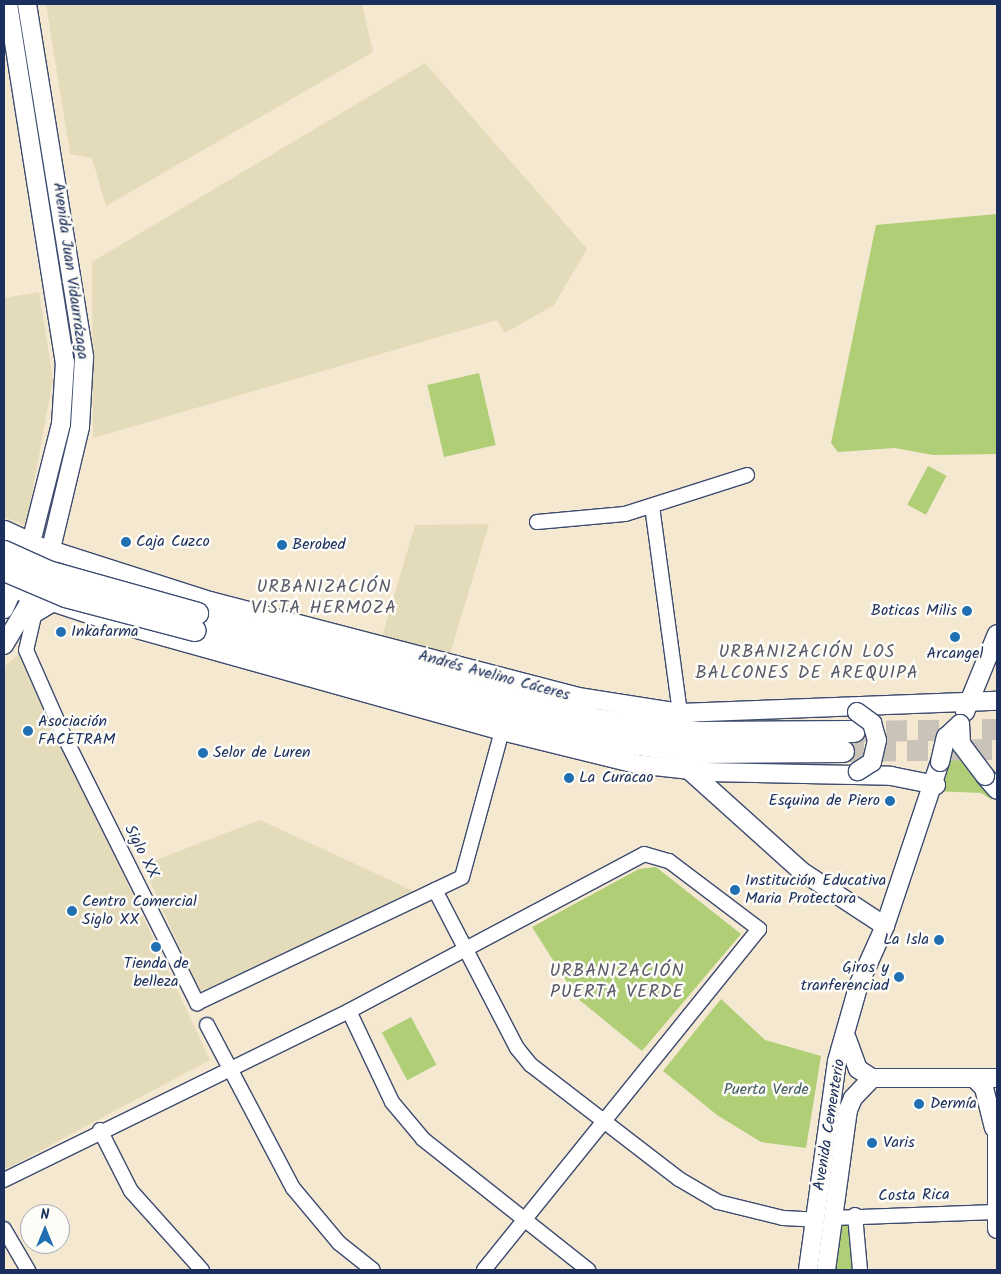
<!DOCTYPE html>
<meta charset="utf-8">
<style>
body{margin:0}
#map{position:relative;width:1001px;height:1274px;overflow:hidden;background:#f4e8d0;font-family:Kalam,sans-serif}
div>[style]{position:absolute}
.built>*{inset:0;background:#e4dbba}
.green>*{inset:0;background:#afce76;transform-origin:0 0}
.highway-tunnel>*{height:21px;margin-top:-10.5px;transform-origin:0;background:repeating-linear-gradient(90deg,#c9c3b9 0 21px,transparent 0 32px)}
.roads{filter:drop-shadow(1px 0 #3c4b6f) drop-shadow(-1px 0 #3c4b6f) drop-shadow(0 1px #3c4b6f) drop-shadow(0 -1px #3c4b6f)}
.minor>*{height:14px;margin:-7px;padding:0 7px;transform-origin:7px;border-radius:7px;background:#fff}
.major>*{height:18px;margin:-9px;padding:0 9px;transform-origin:9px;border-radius:9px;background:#fff}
.highway>*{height:21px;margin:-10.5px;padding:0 10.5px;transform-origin:10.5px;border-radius:10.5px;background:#fff}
.bridges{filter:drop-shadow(1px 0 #3c4b6f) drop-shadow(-1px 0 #3c4b6f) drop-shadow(0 1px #3c4b6f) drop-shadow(0 -1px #3c4b6f)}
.major-bridge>*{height:18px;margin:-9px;padding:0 9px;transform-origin:9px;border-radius:9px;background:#fff}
.highway-bridge>*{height:21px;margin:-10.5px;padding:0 10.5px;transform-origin:10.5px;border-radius:10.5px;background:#fff}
.dots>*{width:14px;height:14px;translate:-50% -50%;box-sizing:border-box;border:2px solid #fdfcf7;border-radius:50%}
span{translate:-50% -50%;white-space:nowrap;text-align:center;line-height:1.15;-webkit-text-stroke:5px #fdfcf7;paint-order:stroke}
.street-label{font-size:16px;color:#1b2f5e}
.poi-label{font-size:16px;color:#1b2f5e}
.left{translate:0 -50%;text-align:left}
.right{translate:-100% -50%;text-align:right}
.park-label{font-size:16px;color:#475f65}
.neighbourhood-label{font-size:18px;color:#595b6a;letter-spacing:1px}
.frame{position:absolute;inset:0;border:5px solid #1b2f5e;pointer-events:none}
.north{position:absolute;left:20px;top:1204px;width:50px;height:50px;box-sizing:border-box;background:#fdfcf7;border:1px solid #a3aaba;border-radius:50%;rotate:0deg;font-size:14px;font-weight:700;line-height:20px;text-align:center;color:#1b2f5e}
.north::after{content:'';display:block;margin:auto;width:18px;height:22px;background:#1f6fb2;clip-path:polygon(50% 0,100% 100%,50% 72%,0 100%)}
</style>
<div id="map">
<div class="built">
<i style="clip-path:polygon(46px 4px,362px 4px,373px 52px,106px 206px,92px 158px,70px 154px)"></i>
<i style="clip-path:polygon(425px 63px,587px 249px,554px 305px,505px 333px,497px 320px,93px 438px,92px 262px)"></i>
<i style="clip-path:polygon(39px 292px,53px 379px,26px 526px,4px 517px,4px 298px)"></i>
<i style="clip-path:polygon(489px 524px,449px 657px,382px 637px,415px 525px)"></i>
<i style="clip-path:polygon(20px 653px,210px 1060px,4px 1170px,4px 667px)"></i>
<i style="clip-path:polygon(260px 820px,418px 893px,199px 992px,143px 865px)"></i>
</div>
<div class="green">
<i style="clip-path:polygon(997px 214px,997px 454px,933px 455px,895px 448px,838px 452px,831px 443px,876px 225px)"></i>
<i style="left:479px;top:373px;width:74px;height:53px;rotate:77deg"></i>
<i style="left:928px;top:466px;width:21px;height:44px;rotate:28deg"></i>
<i style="clip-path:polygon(955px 753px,988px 790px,992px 800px,981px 793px,934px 791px)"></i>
<i style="clip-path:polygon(656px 867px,741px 934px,642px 1051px,577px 998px,532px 927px,639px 869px)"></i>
<i style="clip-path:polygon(721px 999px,765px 1040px,821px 1056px,806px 1148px,761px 1142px,717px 1115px,663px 1071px)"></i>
<i style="left:411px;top:1017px;width:54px;height:33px;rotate:62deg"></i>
<i style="clip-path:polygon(836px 1222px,850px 1223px,853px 1270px,830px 1270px)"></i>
</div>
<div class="highway-tunnel">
<i style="left:854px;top:731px;width:143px;rotate:-0.8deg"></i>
<i style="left:843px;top:751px;width:154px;rotate:-0.7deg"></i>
</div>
<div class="roads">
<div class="minor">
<i style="left:652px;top:506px;width:209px;rotate:82.3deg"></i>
<i style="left:537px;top:522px;width:88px;rotate:-5.2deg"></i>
<i style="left:625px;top:514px;width:128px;rotate:-17.7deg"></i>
<i style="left:52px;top:605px;width:21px;rotate:149deg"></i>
<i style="left:34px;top:616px;width:35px;rotate:103deg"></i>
<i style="left:26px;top:650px;width:92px;rotate:66.2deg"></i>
<i style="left:63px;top:734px;width:301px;rotate:63.5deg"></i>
<i style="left:197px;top:1003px;width:293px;rotate:-25.4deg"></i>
<i style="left:462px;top:877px;width:151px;rotate:-74.7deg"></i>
<i style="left:435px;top:890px;width:178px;rotate:62.6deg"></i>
<i style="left:517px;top:1048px;width:22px;rotate:51deg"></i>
<i style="left:531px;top:1065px;width:187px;rotate:37.6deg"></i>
<i style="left:679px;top:1179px;width:45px;rotate:30.5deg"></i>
<i style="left:718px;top:1202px;width:67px;rotate:13.8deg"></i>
<i style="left:783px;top:1218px;width:34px;rotate:3deg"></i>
<i style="left:349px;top:1011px;width:101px;rotate:64.7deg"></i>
<i style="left:392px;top:1102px;width:48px;rotate:50deg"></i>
<i style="left:423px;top:1139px;width:211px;rotate:38.4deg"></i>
<i style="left:207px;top:1025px;width:184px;rotate:62.2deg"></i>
<i style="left:293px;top:1188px;width:72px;rotate:50.1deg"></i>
<i style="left:339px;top:1243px;width:43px;rotate:38.5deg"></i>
<i style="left:100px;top:1130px;width:68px;rotate:63.1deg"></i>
<i style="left:131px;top:1191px;width:106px;rotate:48.1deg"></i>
<i style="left:4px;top:1180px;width:384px;rotate:-26.1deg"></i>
<i style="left:349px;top:1011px;width:334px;rotate:-28deg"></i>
<i style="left:644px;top:854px;width:26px;rotate:16deg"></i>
<i style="left:669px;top:861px;width:113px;rotate:37.1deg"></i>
<i style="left:759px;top:929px;width:438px;rotate:128.9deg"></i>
<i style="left:855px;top:1215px;width:55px;rotate:84.8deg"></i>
<i style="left:833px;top:1218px;width:163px;rotate:-2.1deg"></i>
<i style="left:4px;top:1229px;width:48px;rotate:59.7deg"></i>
</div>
<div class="major">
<i style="left:8px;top:4px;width:363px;rotate:81deg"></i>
<i style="left:65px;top:362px;width:62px;rotate:93.7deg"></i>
<i style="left:61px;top:424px;width:134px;rotate:104.2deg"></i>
<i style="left:27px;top:4px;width:358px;rotate:80.8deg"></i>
<i style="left:84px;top:357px;width:70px;rotate:93.3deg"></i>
<i style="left:80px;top:427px;width:138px;rotate:103.4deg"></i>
<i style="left:32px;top:544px;width:187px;rotate:17.8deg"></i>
<i style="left:210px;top:601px;width:380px;rotate:14.6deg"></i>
<i style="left:578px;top:697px;width:103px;rotate:8.9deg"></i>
<i style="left:680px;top:713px;width:317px;rotate:-2.2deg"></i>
<i style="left:13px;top:589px;width:112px;rotate:18.3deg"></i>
<i style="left:119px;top:624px;width:398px;rotate:15.6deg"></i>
<i style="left:502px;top:731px;width:138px;rotate:13.8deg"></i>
<i style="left:636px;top:764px;width:71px;rotate:6.4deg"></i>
<i style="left:707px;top:772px;width:184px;rotate:1.2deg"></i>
<i style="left:891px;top:776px;width:46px;rotate:11.3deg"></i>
<i style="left:4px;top:609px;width:32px;rotate:-66deg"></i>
<i style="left:4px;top:645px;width:66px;rotate:-59.2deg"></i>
<i style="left:965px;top:712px;width:84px;rotate:-67.7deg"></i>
<i style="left:689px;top:770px;width:151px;rotate:42deg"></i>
<i style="left:801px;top:871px;width:100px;rotate:33.2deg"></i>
<i style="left:985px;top:776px;width:18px;rotate:49deg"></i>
<i style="left:847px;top:1039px;width:32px;rotate:70deg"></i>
<i style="left:858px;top:1069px;width:17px;rotate:33deg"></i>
<i style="left:872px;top:1078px;width:125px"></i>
<i style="left:975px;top:1079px;width:13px;rotate:45deg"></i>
<i style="left:984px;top:1088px;width:41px;rotate:76deg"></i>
<i style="left:997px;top:1117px;width:112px;rotate:90deg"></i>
<i style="left:808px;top:1270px;width:211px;rotate:-82.1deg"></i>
<i style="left:837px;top:1061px;width:80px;rotate:-74.1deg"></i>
<i style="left:859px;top:984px;width:64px;rotate:-65.9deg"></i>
<i style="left:885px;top:926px;width:173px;rotate:-71.5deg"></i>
<i style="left:826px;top:1270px;width:162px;rotate:-82.2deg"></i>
<i style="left:848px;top:1110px;width:13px;rotate:-67deg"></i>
<i style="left:853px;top:1098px;width:28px;rotate:-46deg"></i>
</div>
<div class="highway">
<i style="left:4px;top:531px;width:31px;rotate:25deg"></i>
<i style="left:4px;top:584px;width:10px;rotate:29deg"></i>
<i style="left:197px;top:613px;width:411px;rotate:14.9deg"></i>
<i style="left:594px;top:719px;width:104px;rotate:7.2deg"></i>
<i style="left:697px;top:732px;width:157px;rotate:-0.4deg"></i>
<i style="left:195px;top:630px;width:411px;rotate:15.2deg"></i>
<i style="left:592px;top:738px;width:107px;rotate:7.5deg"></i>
<i style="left:698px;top:752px;width:145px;rotate:-0.4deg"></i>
</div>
</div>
<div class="bridges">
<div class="major-bridge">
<i style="left:857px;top:712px;width:19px;rotate:36deg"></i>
<i style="left:872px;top:723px;width:18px;rotate:74deg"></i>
<i style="left:877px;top:740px;width:23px;rotate:103deg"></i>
<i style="left:872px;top:762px;width:17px;rotate:147deg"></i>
<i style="left:960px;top:724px;width:20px;rotate:87deg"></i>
<i style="left:961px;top:744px;width:40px;rotate:53deg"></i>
<i style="left:940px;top:762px;width:26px;rotate:-77deg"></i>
<i style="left:946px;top:737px;width:19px;rotate:-43deg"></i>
</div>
<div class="highway-bridge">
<i style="left:4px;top:551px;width:48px;rotate:24.4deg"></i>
<i style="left:48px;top:571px;width:155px;rotate:15.7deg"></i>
<i style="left:4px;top:570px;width:66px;rotate:23.1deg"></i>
<i style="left:65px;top:596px;width:134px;rotate:14.7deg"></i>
</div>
</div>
<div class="dots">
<i style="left:126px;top:542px;background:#1f6fb2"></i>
<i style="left:282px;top:545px;background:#1f6fb2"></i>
<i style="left:967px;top:611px;background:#1f6fb2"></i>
<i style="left:61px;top:632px;background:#1f6fb2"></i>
<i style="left:955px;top:637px;background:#1f6fb2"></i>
<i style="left:28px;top:731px;background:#1f6fb2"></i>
<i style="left:203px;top:753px;background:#1f6fb2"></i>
<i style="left:569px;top:778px;background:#1f6fb2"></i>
<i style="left:890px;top:801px;background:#1f6fb2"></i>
<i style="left:735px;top:890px;background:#1f6fb2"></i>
<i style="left:72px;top:911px;background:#1f6fb2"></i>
<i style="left:939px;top:940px;background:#1f6fb2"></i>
<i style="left:156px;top:947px;background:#1f6fb2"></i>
<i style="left:899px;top:977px;background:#1f6fb2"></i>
<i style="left:919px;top:1104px;background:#1f6fb2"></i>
<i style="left:872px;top:1143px;background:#1f6fb2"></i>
</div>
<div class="street-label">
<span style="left:70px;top:271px;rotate:82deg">Avenida Juan Vidaurrázaga</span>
<span style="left:494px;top:676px;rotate:15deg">Andrés Avelino Cáceres</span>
<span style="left:141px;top:852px;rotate:63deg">Siglo XX</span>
<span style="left:830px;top:1125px;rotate:-81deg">Avenida Cementerio</span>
<span style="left:914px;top:1196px;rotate:-1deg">Costa Rica</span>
</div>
<div class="poi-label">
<span class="left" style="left:136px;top:542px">Caja Cuzco</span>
<span class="left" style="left:292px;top:545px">Berobed</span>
<span class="right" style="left:957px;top:611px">Boticas Milis</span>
<span class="left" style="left:71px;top:632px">Inkafarma</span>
<span style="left:955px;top:654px">Arcangel</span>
<span class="left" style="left:38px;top:731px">Asociación<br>FACETRAM</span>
<span class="left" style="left:213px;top:753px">Selor de Luren</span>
<span class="left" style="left:579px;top:778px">La Curacao</span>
<span class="right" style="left:880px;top:801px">Esquina de Piero</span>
<span class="left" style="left:745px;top:890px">Institución Educativa<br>Maria Protectora</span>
<span class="left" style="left:82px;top:911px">Centro Comercial<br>Siglo XX</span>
<span class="right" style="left:929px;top:940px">La Isla</span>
<span style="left:156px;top:973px">Tienda de<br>belleza</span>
<span class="right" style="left:889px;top:977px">Giros y<br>tranferenciad</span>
<span class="left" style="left:930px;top:1104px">Dermía</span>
<span class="left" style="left:883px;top:1143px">Varis</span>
</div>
<div class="park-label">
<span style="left:766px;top:1090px">Puerta Verde</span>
</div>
<div class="neighbourhood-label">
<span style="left:324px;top:599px">URBANIZACIÓN<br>VISTA HERMOZA</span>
<span style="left:807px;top:664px">URBANIZACIÓN LOS<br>BALCONES DE AREQUIPA</span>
<span style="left:617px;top:983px">URBANIZACIÓN<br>PUERTA VERDE</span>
</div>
<div class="frame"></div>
<div class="north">N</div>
</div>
